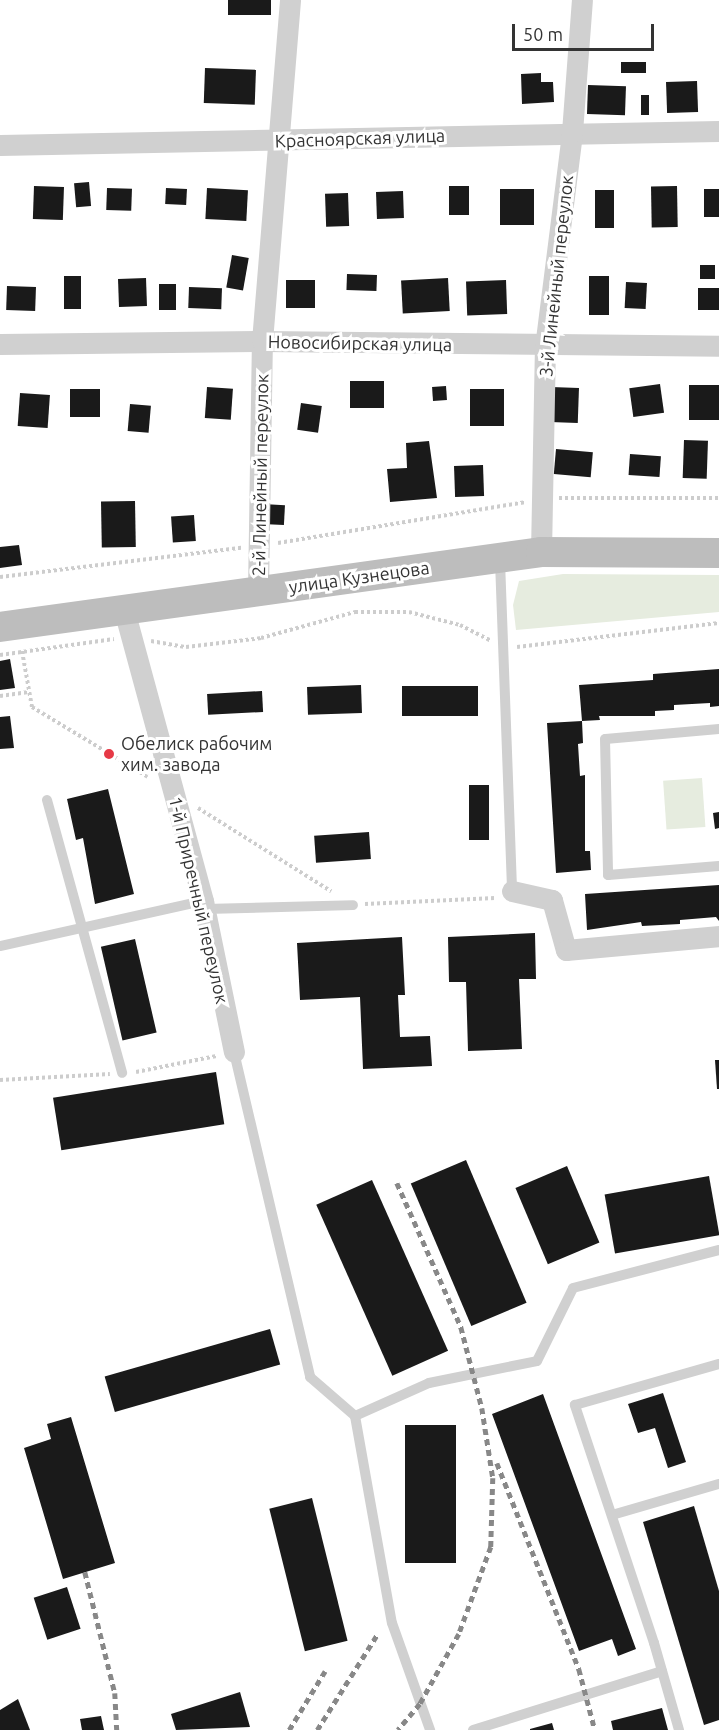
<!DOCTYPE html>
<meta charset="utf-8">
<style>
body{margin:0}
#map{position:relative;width:719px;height:1730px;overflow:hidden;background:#fff;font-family:Ubuntu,sans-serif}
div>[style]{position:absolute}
.green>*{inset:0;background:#e6ecdf;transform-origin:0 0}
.building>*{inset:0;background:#1a1a1a;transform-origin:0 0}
.path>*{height:4px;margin-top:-2px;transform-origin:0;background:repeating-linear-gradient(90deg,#cdcdcd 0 3px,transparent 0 6px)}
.service>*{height:10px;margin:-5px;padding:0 5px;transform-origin:5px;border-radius:5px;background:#d0d0d0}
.minor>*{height:21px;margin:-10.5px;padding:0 10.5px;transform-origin:10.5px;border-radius:10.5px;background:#d0d0d0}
.secondary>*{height:30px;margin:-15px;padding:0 15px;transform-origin:15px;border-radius:15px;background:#bdbdbd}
.rail>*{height:4.5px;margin-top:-2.25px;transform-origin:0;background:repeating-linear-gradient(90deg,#888 0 6px,transparent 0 10.5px)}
.dots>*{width:16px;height:16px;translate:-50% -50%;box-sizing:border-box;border:3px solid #fff;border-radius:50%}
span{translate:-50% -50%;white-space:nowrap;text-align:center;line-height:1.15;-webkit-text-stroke:6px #fff;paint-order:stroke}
.street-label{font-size:18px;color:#333}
.poi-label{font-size:18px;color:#333}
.left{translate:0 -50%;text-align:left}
.scale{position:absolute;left:512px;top:24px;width:142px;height:27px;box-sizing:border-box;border:3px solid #333;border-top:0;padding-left:8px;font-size:18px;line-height:21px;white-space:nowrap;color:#333;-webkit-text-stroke:4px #fff;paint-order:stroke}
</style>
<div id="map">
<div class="green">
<i style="clip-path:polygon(563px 574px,719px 575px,719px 612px,516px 630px,513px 605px,519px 581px)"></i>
<i style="left:702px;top:778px;width:49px;height:39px;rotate:86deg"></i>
</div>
<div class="building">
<i style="left:228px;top:0;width:43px;height:15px"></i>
<i style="left:621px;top:62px;width:25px;height:11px"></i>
<i style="left:205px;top:68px;width:51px;height:35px;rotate:2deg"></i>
<i style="clip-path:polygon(541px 73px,541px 82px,553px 82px,554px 102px,522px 104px,521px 74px)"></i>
<i style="left:697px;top:81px;width:31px;height:31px;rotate:88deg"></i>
<i style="left:588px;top:85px;width:38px;height:29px;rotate:2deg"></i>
<i style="left:641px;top:95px;width:8px;height:20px"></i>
<i style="left:89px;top:182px;width:24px;height:15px;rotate:85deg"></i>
<i style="left:34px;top:186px;width:30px;height:33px;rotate:2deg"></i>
<i style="left:449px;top:186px;width:20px;height:29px"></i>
<i style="left:677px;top:186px;width:41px;height:26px;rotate:89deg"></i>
<i style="left:107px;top:188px;width:25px;height:22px;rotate:2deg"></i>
<i style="left:166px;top:188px;width:21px;height:16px;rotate:3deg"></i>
<i style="left:207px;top:188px;width:41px;height:31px;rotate:3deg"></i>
<i style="left:500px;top:189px;width:34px;height:36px"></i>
<i style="left:719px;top:189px;width:28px;height:15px;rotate:90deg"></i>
<i style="left:595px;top:190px;width:19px;height:38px"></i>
<i style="left:403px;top:191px;width:27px;height:27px;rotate:88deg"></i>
<i style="left:348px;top:193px;width:33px;height:23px;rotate:88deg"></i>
<i style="left:232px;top:255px;width:17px;height:33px;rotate:10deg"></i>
<i style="left:700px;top:265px;width:15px;height:14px"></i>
<i style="left:347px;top:274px;width:30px;height:16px;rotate:2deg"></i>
<i style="left:64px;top:276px;width:17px;height:33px"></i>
<i style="left:589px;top:276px;width:20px;height:39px"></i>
<i style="left:146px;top:278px;width:28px;height:28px;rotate:88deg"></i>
<i style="left:448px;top:278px;width:33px;height:47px;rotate:87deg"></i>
<i style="left:315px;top:280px;width:28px;height:29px;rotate:90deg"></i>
<i style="left:506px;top:280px;width:34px;height:40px;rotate:88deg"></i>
<i style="left:626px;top:282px;width:21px;height:26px;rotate:3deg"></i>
<i style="left:176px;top:284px;width:26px;height:17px;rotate:90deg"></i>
<i style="left:7px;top:286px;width:29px;height:24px;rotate:2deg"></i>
<i style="left:189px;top:287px;width:33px;height:21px;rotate:2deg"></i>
<i style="left:698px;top:288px;width:21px;height:22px"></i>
<i style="left:350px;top:381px;width:34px;height:27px"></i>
<i style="left:660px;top:384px;width:29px;height:31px;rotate:82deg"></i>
<i style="left:689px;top:385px;width:30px;height:35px"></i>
<i style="left:446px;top:386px;width:14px;height:14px;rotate:86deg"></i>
<i style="left:207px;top:387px;width:26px;height:31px;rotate:4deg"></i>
<i style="left:551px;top:387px;width:28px;height:35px;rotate:2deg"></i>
<i style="left:70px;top:389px;width:30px;height:28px"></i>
<i style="left:470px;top:389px;width:34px;height:37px"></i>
<i style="left:20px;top:393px;width:30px;height:33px;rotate:4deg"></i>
<i style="left:301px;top:403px;width:21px;height:27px;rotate:8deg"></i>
<i style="left:130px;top:404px;width:21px;height:27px;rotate:5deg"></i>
<i style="left:684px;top:440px;width:24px;height:38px;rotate:2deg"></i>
<i style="clip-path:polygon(429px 441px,437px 498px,390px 502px,387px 469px,407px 468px,406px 443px)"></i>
<i style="left:556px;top:449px;width:37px;height:25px;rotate:5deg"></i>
<i style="left:630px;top:454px;width:31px;height:21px;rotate:4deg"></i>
<i style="left:483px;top:465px;width:31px;height:29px;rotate:88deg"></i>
<i style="left:135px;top:501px;width:46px;height:34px;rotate:89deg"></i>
<i style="left:263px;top:504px;width:22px;height:20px;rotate:3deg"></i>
<i style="left:194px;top:515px;width:26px;height:23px;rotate:86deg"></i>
<i style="clip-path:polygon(19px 545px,22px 565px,0 568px,0 547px)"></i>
<i style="clip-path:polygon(10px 659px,15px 688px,0 690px,0 661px)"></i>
<i style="clip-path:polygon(719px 669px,719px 706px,710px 707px,710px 703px,674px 705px,674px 710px,655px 711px,655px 716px,599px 716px,600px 720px,582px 721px,583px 743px,578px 744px,580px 776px,585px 775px,585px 851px,590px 851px,591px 870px,556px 873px,547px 723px,582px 721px,579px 685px,653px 680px,653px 674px)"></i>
<i style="left:361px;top:685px;width:28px;height:54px;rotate:88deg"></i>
<i style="left:478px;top:686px;width:30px;height:76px;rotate:90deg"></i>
<i style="left:262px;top:691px;width:21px;height:55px;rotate:87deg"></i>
<i style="clip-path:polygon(10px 716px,14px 748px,0 749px,0 717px)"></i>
<i style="left:469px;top:785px;width:20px;height:55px"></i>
<i style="clip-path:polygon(108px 789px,134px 894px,95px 904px,83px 838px,76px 840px,67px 799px)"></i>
<i style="clip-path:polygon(719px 812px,719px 828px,715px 829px,713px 813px)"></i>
<i style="left:369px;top:832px;width:27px;height:55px;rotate:86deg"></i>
<i style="clip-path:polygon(719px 885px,719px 921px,716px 917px,680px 920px,680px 924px,642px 926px,641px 922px,587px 930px,585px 894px)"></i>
<i style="clip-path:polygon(535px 933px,536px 979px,519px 979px,522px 1049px,468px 1051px,466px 982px,449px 982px,448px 937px)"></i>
<i style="clip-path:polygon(402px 937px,405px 995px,398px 995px,400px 1037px,430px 1036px,432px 1066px,363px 1069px,360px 997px,300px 1000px,297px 943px)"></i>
<i style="left:135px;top:939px;width:96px;height:35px;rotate:77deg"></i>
<i style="clip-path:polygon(715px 1060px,719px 1060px,719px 1089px,717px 1089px)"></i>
<i style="left:216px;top:1072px;width:53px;height:165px;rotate:81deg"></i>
<i style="left:466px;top:1160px;width:155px;height:60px;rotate:67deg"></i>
<i style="left:567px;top:1166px;width:83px;height:56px;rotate:67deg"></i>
<i style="left:709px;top:1176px;width:60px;height:106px;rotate:80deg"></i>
<i style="left:372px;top:1180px;width:187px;height:61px;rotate:66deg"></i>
<i style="left:270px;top:1329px;width:37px;height:172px;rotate:74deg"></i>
<i style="clip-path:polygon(663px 1393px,686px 1462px,668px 1468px,655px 1428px,638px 1433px,628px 1404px)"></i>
<i style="clip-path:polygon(543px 1394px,636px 1649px,618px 1656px,612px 1639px,579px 1651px,492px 1414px)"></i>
<i style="clip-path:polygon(71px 1417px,115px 1563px,63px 1579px,24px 1448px,51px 1439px,47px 1424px)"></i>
<i style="left:405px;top:1425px;width:51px;height:138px"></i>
<i style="left:312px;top:1498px;width:147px;height:44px;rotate:76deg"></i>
<i style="clip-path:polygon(694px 1506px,719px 1591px,719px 1720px,704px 1725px,643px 1522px)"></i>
<i style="left:67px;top:1587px;width:44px;height:35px;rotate:72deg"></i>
<i style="clip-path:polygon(240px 1692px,250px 1727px,176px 1730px,171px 1714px)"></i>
<i style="clip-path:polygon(18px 1699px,30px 1730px,0 1730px,0 1710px)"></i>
<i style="clip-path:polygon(662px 1708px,668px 1730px,613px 1730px,611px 1721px)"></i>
<i style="clip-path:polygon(101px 1716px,104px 1730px,82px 1730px,80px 1719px)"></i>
<i style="clip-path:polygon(552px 1723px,554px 1730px,530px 1730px,530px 1729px)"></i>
</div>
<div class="path">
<i style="left:559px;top:498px;width:160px"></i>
<i style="left:278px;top:543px;width:250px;rotate:-9.4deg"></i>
<i style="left:0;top:577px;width:243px;rotate:-6.9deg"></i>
<i style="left:151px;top:641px;width:36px;rotate:10deg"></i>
<i style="left:186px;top:647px;width:76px;rotate:-6.8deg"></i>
<i style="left:261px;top:638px;width:98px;rotate:-15.5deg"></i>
<i style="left:355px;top:612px;width:54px"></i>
<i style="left:409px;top:612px;width:53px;rotate:14.3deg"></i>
<i style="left:460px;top:625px;width:35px;rotate:27deg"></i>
<i style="left:517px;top:647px;width:203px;rotate:-6.8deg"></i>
<i style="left:22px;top:651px;width:57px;rotate:79.9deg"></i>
<i style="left:32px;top:707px;width:135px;rotate:31.1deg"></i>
<i style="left:0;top:655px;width:115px;rotate:-8deg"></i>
<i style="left:0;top:696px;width:29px;rotate:-8deg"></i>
<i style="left:198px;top:808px;width:157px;rotate:32deg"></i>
<i style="left:365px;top:904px;width:130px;rotate:-2.6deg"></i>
<i style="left:136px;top:1072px;width:82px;rotate:-11.3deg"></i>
<i style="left:0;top:1080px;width:110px;rotate:-3.1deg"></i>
</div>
<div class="service">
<i style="left:500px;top:561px;width:330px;rotate:87.9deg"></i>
<i style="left:719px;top:729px;width:114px;rotate:175deg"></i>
<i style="left:605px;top:739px;width:136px;rotate:88.7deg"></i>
<i style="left:608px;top:875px;width:111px;rotate:-4.6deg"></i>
<i style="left:47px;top:800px;width:283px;rotate:74.6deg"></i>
<i style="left:205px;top:909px;width:148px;rotate:-1.5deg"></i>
<i style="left:0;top:946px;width:208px;rotate:-12.5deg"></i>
<i style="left:234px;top:1052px;width:334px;rotate:76.8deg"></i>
<i style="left:310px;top:1377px;width:60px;rotate:40.9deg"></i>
<i style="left:355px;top:1416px;width:210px;rotate:79.9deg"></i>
<i style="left:392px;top:1623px;width:114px;rotate:70.4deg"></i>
<i style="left:355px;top:1416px;width:81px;rotate:-24deg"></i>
<i style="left:429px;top:1383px;width:110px;rotate:-11.5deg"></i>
<i style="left:537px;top:1361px;width:81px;rotate:-63.7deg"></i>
<i style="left:573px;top:1288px;width:151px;rotate:-14.6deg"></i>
<i style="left:612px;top:1515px;width:111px;rotate:-16.2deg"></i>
<i style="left:473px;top:1730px;width:198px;rotate:-17.3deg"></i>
<i style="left:679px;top:1730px;width:91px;rotate:-106deg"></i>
<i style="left:654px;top:1643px;width:251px;rotate:-108.4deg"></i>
<i style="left:575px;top:1405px;width:150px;rotate:-15.9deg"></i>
</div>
<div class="minor">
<i style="left:0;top:145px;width:719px;rotate:-1.12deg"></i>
<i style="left:0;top:344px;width:262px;rotate:-0.7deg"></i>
<i style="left:262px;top:341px;width:457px;rotate:0.6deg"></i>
<i style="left:541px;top:552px;width:205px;rotate:-88.9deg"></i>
<i style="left:545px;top:347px;width:217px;rotate:-82.8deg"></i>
<i style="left:572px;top:132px;width:132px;rotate:-85.7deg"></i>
<i style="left:258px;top:591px;width:250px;rotate:-89.1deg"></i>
<i style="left:262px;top:341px;width:342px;rotate:-85.3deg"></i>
<i style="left:124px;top:610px;width:302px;rotate:74.8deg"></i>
<i style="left:203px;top:901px;width:154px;rotate:78.4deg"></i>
<i style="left:512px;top:891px;width:41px;rotate:12.7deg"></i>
<i style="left:552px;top:900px;width:52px;rotate:74.4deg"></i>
<i style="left:566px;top:950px;width:154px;rotate:-5.2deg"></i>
</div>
<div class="secondary">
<i style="left:0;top:627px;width:546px;rotate:-7.89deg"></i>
<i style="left:541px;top:552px;width:178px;rotate:0.3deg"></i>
</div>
<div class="rail">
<i style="left:397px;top:1183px;width:158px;rotate:66deg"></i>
<i style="left:461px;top:1327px;width:84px;rotate:75.5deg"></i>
<i style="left:482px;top:1408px;width:71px;rotate:81.1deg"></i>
<i style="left:493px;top:1478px;width:69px;rotate:91.7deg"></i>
<i style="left:491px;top:1547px;width:93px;rotate:110.2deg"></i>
<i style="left:459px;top:1634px;width:80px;rotate:119.1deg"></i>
<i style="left:420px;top:1704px;width:34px;rotate:130deg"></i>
<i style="left:497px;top:1463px;width:222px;rotate:68.3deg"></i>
<i style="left:579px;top:1669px;width:63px;rotate:75.3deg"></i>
<i style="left:85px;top:1572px;width:125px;rotate:76.1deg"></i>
<i style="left:115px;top:1693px;width:37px;rotate:87deg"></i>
<i style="left:289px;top:1730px;width:69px;rotate:-58.6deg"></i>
<i style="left:317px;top:1730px;width:115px;rotate:-57.8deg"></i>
</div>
<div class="dots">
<i style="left:109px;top:754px;background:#e63946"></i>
</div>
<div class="street-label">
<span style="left:360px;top:138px;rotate:-2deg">Красноярская улица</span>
<span style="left:556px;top:276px;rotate:-84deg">3-й Линейный переулок</span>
<span style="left:360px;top:343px;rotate:1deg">Новосибирская улица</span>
<span style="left:260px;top:475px;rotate:-89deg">2-й Линейный переулок</span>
<span style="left:359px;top:577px;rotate:-8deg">улица Кузнецова</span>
<span style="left:199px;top:900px;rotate:77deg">1-й Приречный переулок</span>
</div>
<div class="poi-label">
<span class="left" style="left:121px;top:754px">Обелиск рабочим<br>хим. завода</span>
</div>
<div class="scale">50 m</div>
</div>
